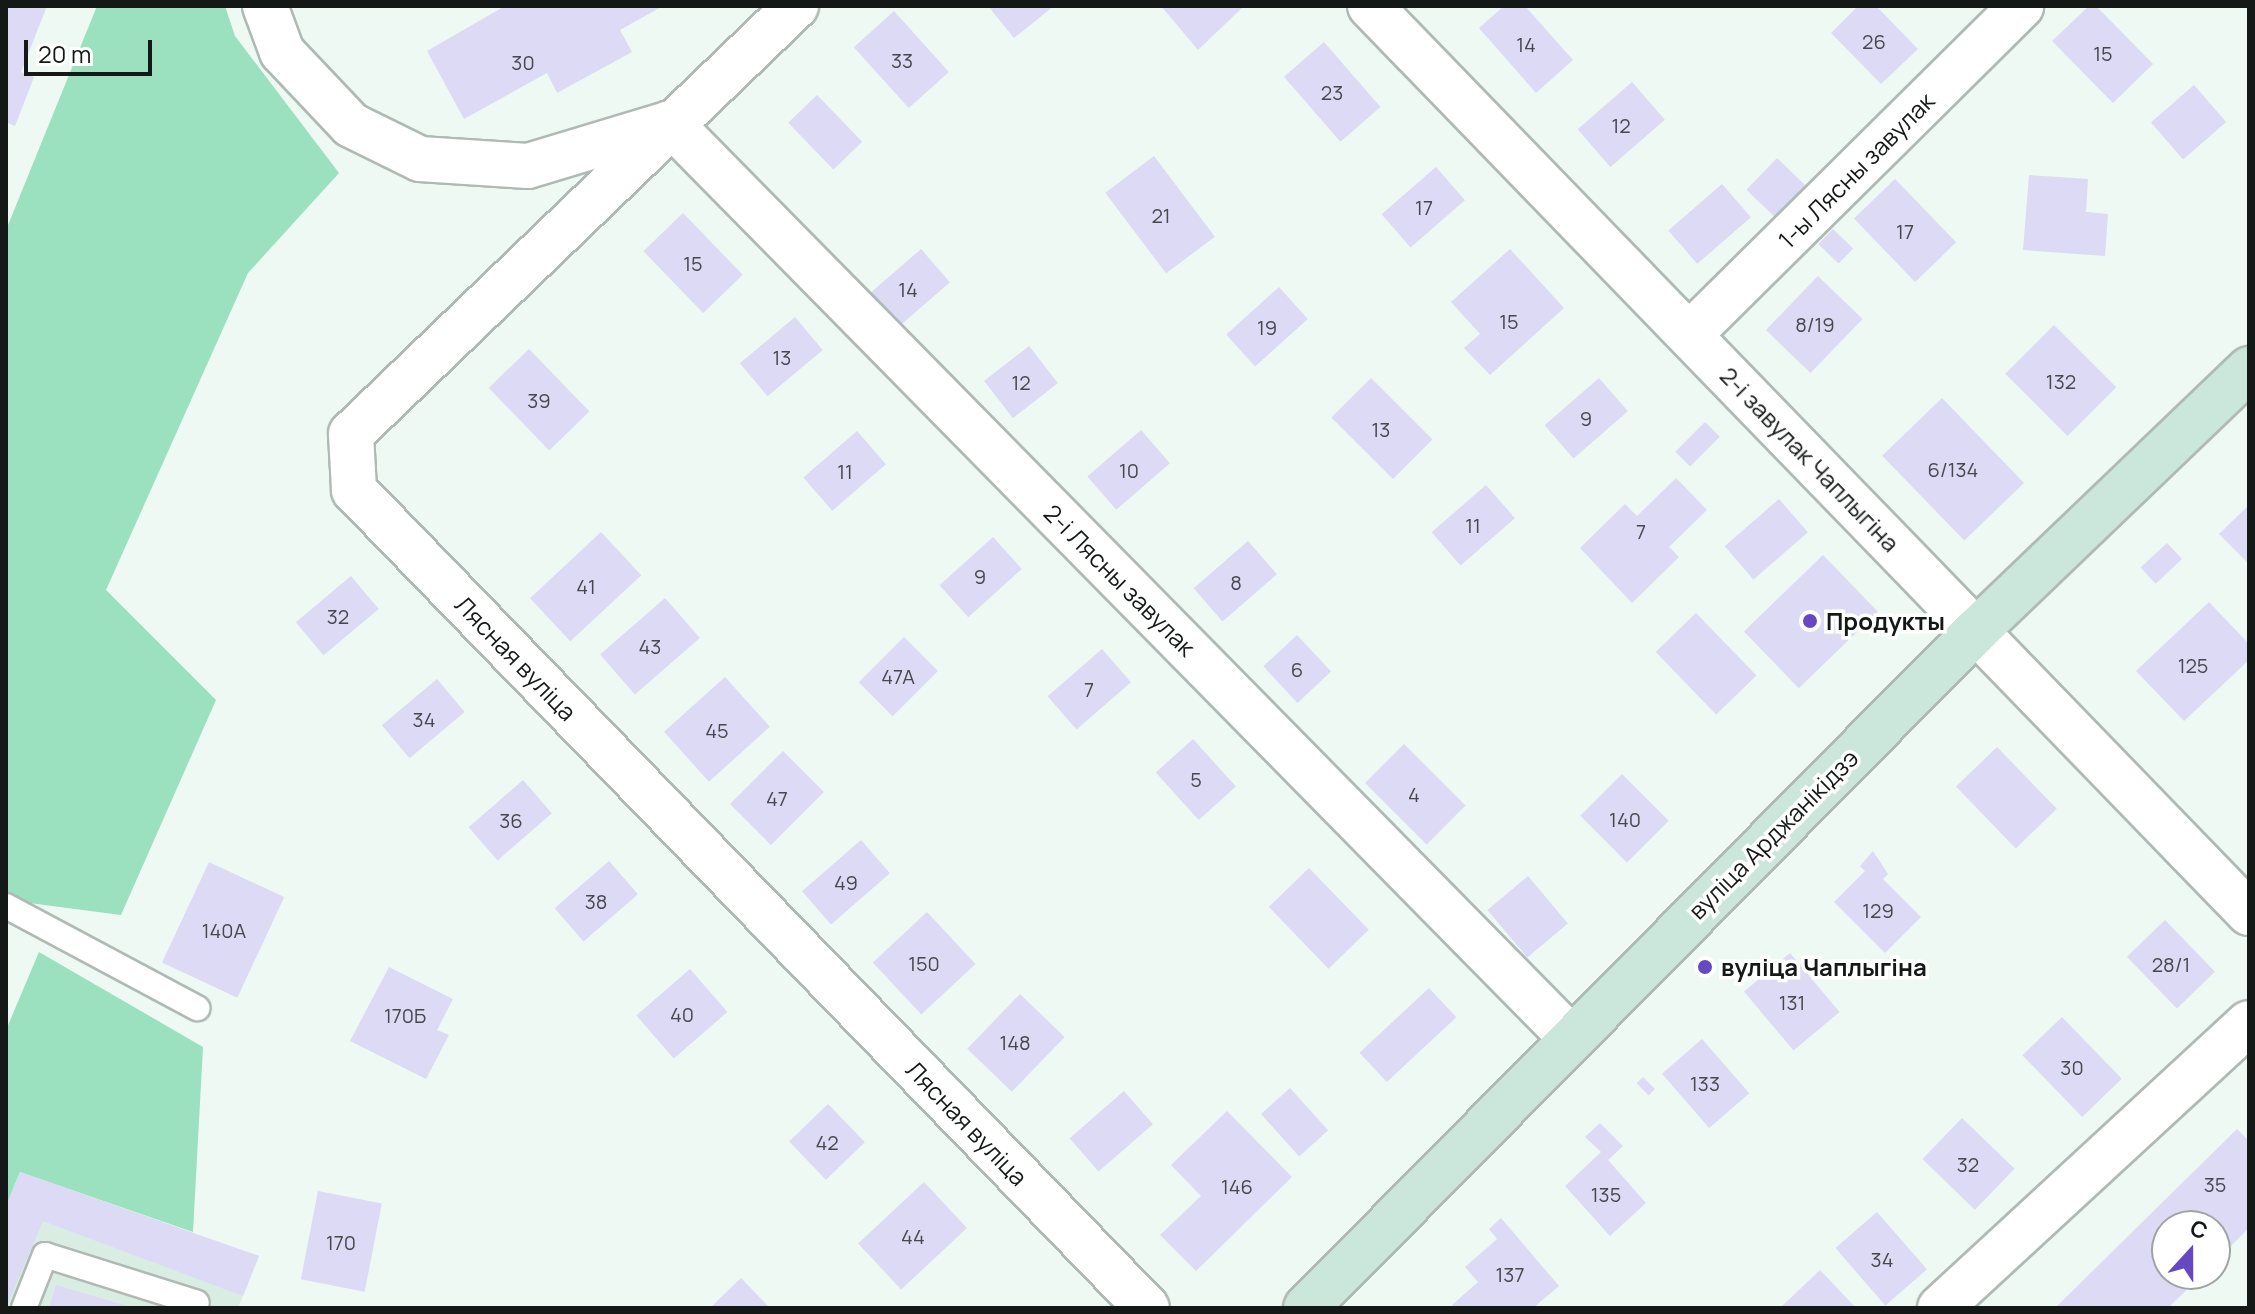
<!DOCTYPE html>
<meta charset="utf-8">
<style>
body{margin:0}
#map{position:relative;width:2255px;height:1314px;overflow:hidden;background:#eef9f3;font-family:Manrope,sans-serif}
div>[style]{position:absolute}
.built>*{inset:0;background:#daede3}
.green>*{inset:0;background:#9be0bf}
.building>*{inset:0;background:#dcdaf4;transform-origin:0 0}
.roads{filter:drop-shadow(2px 0 #afbab4) drop-shadow(-2px 0 #afbab4) drop-shadow(0 2px #afbab4) drop-shadow(0 -2px #afbab4)}
.lane>*{height:24px;margin:-12px;padding:0 12px;transform-origin:12px;border-radius:12px;background:#fff}
.street>*{height:44px;margin:-22px;padding:0 22px;transform-origin:22px;border-radius:22px;background:#fff}
.secondary>*{height:44px;margin:-22px;padding:0 22px;transform-origin:22px;border-radius:22px;background:#cbe6da}
.dots>*{width:22px;height:22px;translate:-50% -50%;box-sizing:border-box;border:4px solid #fff;border-radius:50%}
span{translate:-50% -50%;white-space:nowrap;text-align:center;line-height:1.15;-webkit-text-stroke:7px #fff;paint-order:stroke}
.number-label{font-size:20px;color:#46484e}
.number-label span{-webkit-text-stroke-width:0}
.street-label{font-size:24px;color:#141816}
.poi-label{font-size:24px;color:#141816;font-weight:700}
.left{translate:0 -50%;text-align:left}
.frame{position:absolute;inset:0;border:8px solid #141816;pointer-events:none}
.north{position:absolute;left:2151px;top:1210px;width:80px;height:80px;box-sizing:border-box;background:#fff;border:2px solid #a1a3a2;border-radius:50%;rotate:21deg;font-size:22px;font-weight:700;line-height:32px;text-align:center;color:#141816}
.north::after{content:'';display:block;margin:auto;width:28px;height:36px;background:#6649c2;clip-path:polygon(50% 0,100% 100%,50% 72%,0 100%)}
.scale{position:absolute;left:24px;top:40px;width:128px;height:36px;box-sizing:border-box;border:4px solid #141816;border-top:0;padding-left:10px;font-size:24px;line-height:28px;white-space:nowrap;color:#141816;-webkit-text-stroke:6px #fff;paint-order:stroke}
</style>
<div id="map">
<div class="built">
<i style="clip-path:polygon(20px 1172px,259px 1256px,238px 1308px,6px 1308px,6px 1206px)"></i>
</div>
<div class="green">
<i style="clip-path:polygon(97px 6px,225px 6px,235px 36px,339px 173px,248px 273px,106px 590px,216px 700px,121px 915px,6px 900px,6px 230px)"></i>
<i style="clip-path:polygon(39px 952px,203px 1047px,193px 1232px,20px 1172px,6px 1206px,6px 1030px)"></i>
</div>
<div class="building">
<i style="clip-path:polygon(6px 6px,47px 6px,21px 72px,34px 77px,15px 126px,6px 122px)"></i>
<i style="clip-path:polygon(505px 6px,663px 6px,620px 30px,632px 52px,557px 93px,547px 73px,464px 119px,427px 51px)"></i>
<i style="clip-path:polygon(988px 6px,1054px 6px,1014px 38px)"></i>
<i style="clip-path:polygon(1161px 6px,1244px 6px,1198px 50px)"></i>
<i style="clip-path:polygon(1504px 6px,1525px 6px,1573px 60px,1536px 93px,1479px 28px)"></i>
<i style="clip-path:polygon(1858px 6px,1876px 6px,1918px 49px,1881px 84px,1831px 33px)"></i>
<i style="clip-path:polygon(2089px 6px,2096px 6px,2153px 64px,2113px 103px,2052px 41px)"></i>
<i style="left:894px;top:11px;width:82px;height:54px;rotate:48deg"></i>
<i style="left:1324px;top:42px;width:86px;height:53px;rotate:49deg"></i>
<i style="left:1632px;top:82px;width:50px;height:72px;rotate:49deg"></i>
<i style="left:2194px;top:85px;width:49px;height:57px;rotate:49deg"></i>
<i style="left:817px;top:95px;width:65px;height:40px;rotate:46deg"></i>
<i style="left:1154px;top:156px;width:101px;height:61px;rotate:53deg"></i>
<i style="left:1777px;top:158px;width:40px;height:44px;rotate:44deg"></i>
<i style="left:1436px;top:167px;width:44px;height:72px;rotate:49deg"></i>
<i style="clip-path:polygon(2029px 175px,2088px 179px,2086px 212px,2108px 214px,2105px 256px,2023px 250px)"></i>
<i style="left:1895px;top:179px;width:88px;height:57px;rotate:46deg"></i>
<i style="left:1722px;top:184px;width:44px;height:71px;rotate:49deg"></i>
<i style="left:683px;top:213px;width:86px;height:55px;rotate:46deg"></i>
<i style="left:1833px;top:229px;width:28px;height:21px;rotate:44deg"></i>
<i style="left:921px;top:249px;width:44px;height:72px;rotate:49deg"></i>
<i style="clip-path:polygon(1510px 249px,1564px 308px,1490px 375px,1464px 348px,1480px 334px,1451px 302px)"></i>
<i style="left:1818px;top:276px;width:62px;height:75px;rotate:44deg"></i>
<i style="left:1279px;top:287px;width:43px;height:71px;rotate:48deg"></i>
<i style="left:795px;top:317px;width:43px;height:72px;rotate:50deg"></i>
<i style="left:2054px;top:325px;width:88px;height:69px;rotate:45deg"></i>
<i style="left:1029px;top:346px;width:47px;height:57px;rotate:52deg"></i>
<i style="left:529px;top:349px;width:87px;height:56px;rotate:46deg"></i>
<i style="left:1371px;top:378px;width:87px;height:56px;rotate:45deg"></i>
<i style="left:1599px;top:378px;width:44px;height:72px;rotate:49deg"></i>
<i style="left:1942px;top:398px;width:118px;height:83px;rotate:46deg"></i>
<i style="left:1705px;top:422px;width:21px;height:42px;rotate:45deg"></i>
<i style="left:1141px;top:430px;width:44px;height:71px;rotate:49deg"></i>
<i style="left:857px;top:431px;width:44px;height:71px;rotate:49deg"></i>
<i style="clip-path:polygon(1676px 478px,1707px 510px,1669px 547px,1679px 557px,1632px 603px,1580px 548px,1625px 504px,1637px 516px)"></i>
<i style="left:1486px;top:485px;width:44px;height:72px;rotate:49deg"></i>
<i style="left:1779px;top:499px;width:44px;height:72px;rotate:49deg"></i>
<i style="clip-path:polygon(2249px 505px,2249px 564px,2219px 534px)"></i>
<i style="left:601px;top:532px;width:59px;height:97px;rotate:47deg"></i>
<i style="left:993px;top:537px;width:43px;height:72px;rotate:48deg"></i>
<i style="left:1248px;top:541px;width:44px;height:72px;rotate:49deg"></i>
<i style="left:2167px;top:543px;width:22px;height:36px;rotate:47deg"></i>
<i style="left:1823px;top:555px;width:79px;height:110px;rotate:46deg"></i>
<i style="left:351px;top:576px;width:43px;height:72px;rotate:50deg"></i>
<i style="left:665px;top:598px;width:53px;height:86px;rotate:49deg"></i>
<i style="clip-path:polygon(2209px 602px,2249px 644px,2249px 660px,2184px 721px,2136px 671px)"></i>
<i style="left:1696px;top:613px;width:87px;height:56px;rotate:46deg"></i>
<i style="left:1297px;top:635px;width:50px;height:46px;rotate:47deg"></i>
<i style="left:904px;top:637px;width:48px;height:64px;rotate:45deg"></i>
<i style="left:1102px;top:649px;width:44px;height:72px;rotate:49deg"></i>
<i style="left:725px;top:677px;width:67px;height:82px;rotate:48deg"></i>
<i style="left:437px;top:679px;width:43px;height:72px;rotate:50deg"></i>
<i style="left:1193px;top:739px;width:64px;height:50px;rotate:48deg"></i>
<i style="left:1404px;top:744px;width:87px;height:55px;rotate:45deg"></i>
<i style="left:1997px;top:747px;width:86px;height:57px;rotate:46deg"></i>
<i style="left:783px;top:751px;width:58px;height:75px;rotate:45deg"></i>
<i style="left:1622px;top:774px;width:66px;height:59px;rotate:45deg"></i>
<i style="left:523px;top:780px;width:44px;height:72px;rotate:49deg"></i>
<i style="left:861px;top:840px;width:44px;height:78px;rotate:49deg"></i>
<i style="clip-path:polygon(1873px 851px,1888px 874px,1883px 879px,1921px 917px,1885px 953px,1834px 902px,1865px 871px,1860px 866px)"></i>
<i style="left:609px;top:861px;width:44px;height:72px;rotate:49deg"></i>
<i style="left:209px;top:862px;width:83px;height:111px;rotate:25deg"></i>
<i style="left:1309px;top:868px;width:86px;height:56px;rotate:46deg"></i>
<i style="left:1528px;top:876px;width:62px;height:53px;rotate:50deg"></i>
<i style="left:927px;top:912px;width:71px;height:74px;rotate:47deg"></i>
<i style="left:2165px;top:920px;width:72px;height:53px;rotate:46deg"></i>
<i style="left:1790px;top:953px;width:77px;height:60px;rotate:50deg"></i>
<i style="clip-path:polygon(389px 967px,453px 999px,437px 1030px,449px 1035px,426px 1079px,350px 1041px)"></i>
<i style="left:690px;top:969px;width:57px;height:71px;rotate:49deg"></i>
<i style="left:1429px;top:988px;width:40px;height:95px;rotate:47deg"></i>
<i style="left:1020px;top:994px;width:62px;height:76px;rotate:44deg"></i>
<i style="left:2062px;top:1017px;width:86px;height:55px;rotate:46deg"></i>
<i style="left:1702px;top:1039px;width:72px;height:53px;rotate:49deg"></i>
<i style="left:1643px;top:1077px;width:17px;height:9px;rotate:45deg"></i>
<i style="left:1290px;top:1088px;width:57px;height:39px;rotate:48deg"></i>
<i style="left:1124px;top:1091px;width:44px;height:72px;rotate:49deg"></i>
<i style="left:828px;top:1104px;width:53px;height:54px;rotate:46deg"></i>
<i style="clip-path:polygon(1227px 1111px,1292px 1177px,1196px 1271px,1160px 1235px,1201px 1196px,1171px 1165px)"></i>
<i style="left:1962px;top:1118px;width:73px;height:57px;rotate:44deg"></i>
<i style="clip-path:polygon(1600px 1123px,1623px 1146px,1608px 1160px,1646px 1203px,1610px 1236px,1565px 1186px,1601px 1152px,1585px 1137px)"></i>
<i style="clip-path:polygon(2237px 1129px,2249px 1141px,2249px 1228px,2215px 1262px,2215px 1226px,2167px 1226px,2167px 1274px,2203px 1274px,2168px 1308px,2055px 1308px)"></i>
<i style="clip-path:polygon(20px 1172px,259px 1256px,243px 1296px,43px 1221px,6px 1308px,6px 1206px)"></i>
<i style="left:924px;top:1182px;width:63px;height:90px;rotate:47deg"></i>
<i style="left:318px;top:1191px;width:65px;height:90px;rotate:11deg"></i>
<i style="left:1877px;top:1212px;width:76px;height:55px;rotate:49deg"></i>
<i style="clip-path:polygon(1501px 1218px,1559px 1286px,1533px 1308px,1455px 1308px,1452px 1305px,1478px 1282px,1465px 1267px,1497px 1239px,1489px 1229px)"></i>
<i style="clip-path:polygon(1820px 1270px,1856px 1308px,1780px 1308px)"></i>
<i style="clip-path:polygon(741px 1278px,770px 1308px,710px 1308px)"></i>
<i style="clip-path:polygon(56px 1285px,131px 1307px,131px 1308px,49px 1308px)"></i>
</div>
<div class="roads">
<div class="lane">
<i style="left:6px;top:906px;width:217px;rotate:28.1deg"></i>
<i style="left:24px;top:1308px;width:57px;rotate:-68.4deg"></i>
<i style="left:45px;top:1255px;width:159px;rotate:17.5deg"></i>
</div>
<div class="street">
<i style="left:265px;top:6px;width:49px;rotate:69.7deg"></i>
<i style="left:282px;top:52px;width:100px;rotate:46.6deg"></i>
<i style="left:351px;top:125px;width:77px;rotate:26.2deg"></i>
<i style="left:420px;top:159px;width:108px;rotate:3.7deg"></i>
<i style="left:528px;top:166px;width:148px;rotate:-16.8deg"></i>
<i style="left:670px;top:123px;width:1283px;rotate:45.44deg"></i>
<i style="left:796px;top:6px;width:617px;rotate:136.12deg"></i>
<i style="left:351px;top:434px;width:56px;rotate:86.9deg"></i>
<i style="left:354px;top:490px;width:1139px;rotate:45.89deg"></i>
<i style="left:1370px;top:6px;width:1263px;rotate:45.9deg"></i>
<i style="left:1690px;top:334px;width:466px;rotate:-44.7deg"></i>
<i style="left:1940px;top:1308px;width:420px;rotate:-42.7deg"></i>
</div>
<div class="secondary">
<i style="left:1306px;top:1308px;width:951px;rotate:-45.3deg"></i>
<i style="left:1975px;top:632px;width:380px;rotate:-43.8deg"></i>
</div>
</div>
<div class="dots">
<i style="left:1810px;top:621px;background:#6649c2"></i>
<i style="left:1705px;top:967px;background:#6649c2"></i>
</div>
<div class="number-label">
<span style="left:1874px;top:41px">26</span>
<span style="left:1526px;top:44px">14</span>
<span style="left:2103px;top:53px">15</span>
<span style="left:902px;top:60px">33</span>
<span style="left:523px;top:62px">30</span>
<span style="left:1332px;top:92px">23</span>
<span style="left:1621px;top:125px">12</span>
<span style="left:1424px;top:207px">17</span>
<span style="left:1161px;top:215px">21</span>
<span style="left:1905px;top:231px">17</span>
<span style="left:693px;top:263px">15</span>
<span style="left:908px;top:289px">14</span>
<span style="left:1509px;top:321px">15</span>
<span style="left:1815px;top:324px">8/19</span>
<span style="left:1267px;top:327px">19</span>
<span style="left:782px;top:357px">13</span>
<span style="left:2061px;top:381px">132</span>
<span style="left:1021px;top:382px">12</span>
<span style="left:539px;top:400px">39</span>
<span style="left:1586px;top:418px">9</span>
<span style="left:1381px;top:429px">13</span>
<span style="left:1953px;top:469px">6/134</span>
<span style="left:1129px;top:470px">10</span>
<span style="left:845px;top:471px">11</span>
<span style="left:1473px;top:525px">11</span>
<span style="left:1641px;top:531px">7</span>
<span style="left:980px;top:576px">9</span>
<span style="left:1236px;top:582px">8</span>
<span style="left:586px;top:586px">41</span>
<span style="left:338px;top:616px">32</span>
<span style="left:650px;top:646px">43</span>
<span style="left:2193px;top:665px">125</span>
<span style="left:1297px;top:669px">6</span>
<span style="left:898px;top:676px">47А</span>
<span style="left:1089px;top:689px">7</span>
<span style="left:424px;top:719px">34</span>
<span style="left:717px;top:730px">45</span>
<span style="left:1196px;top:779px">5</span>
<span style="left:1414px;top:794px">4</span>
<span style="left:777px;top:798px">47</span>
<span style="left:1625px;top:819px">140</span>
<span style="left:511px;top:820px">36</span>
<span style="left:846px;top:882px">49</span>
<span style="left:596px;top:901px">38</span>
<span style="left:1878px;top:910px">129</span>
<span style="left:224px;top:930px">140А</span>
<span style="left:924px;top:963px">150</span>
<span style="left:2171px;top:964px">28/1</span>
<span style="left:1792px;top:1002px">131</span>
<span style="left:682px;top:1014px">40</span>
<span style="left:405px;top:1015px">170Б</span>
<span style="left:1015px;top:1042px">148</span>
<span style="left:2072px;top:1067px">30</span>
<span style="left:1705px;top:1083px">133</span>
<span style="left:827px;top:1142px">42</span>
<span style="left:1968px;top:1164px">32</span>
<span style="left:2215px;top:1184px">35</span>
<span style="left:1237px;top:1186px">146</span>
<span style="left:1606px;top:1194px">135</span>
<span style="left:913px;top:1236px">44</span>
<span style="left:341px;top:1242px">170</span>
<span style="left:1882px;top:1259px">34</span>
<span style="left:1510px;top:1274px">137</span>
</div>
<div class="street-label">
<span style="left:1856px;top:170px;rotate:-45deg">1-ы Лясны завулак</span>
<span style="left:1810px;top:459px;rotate:46deg">2-і завулак Чаплыгіна</span>
<span style="left:1120px;top:580px;rotate:45deg">2-і Лясны завулак</span>
<span style="left:516px;top:658px;rotate:46deg">Лясная вуліца</span>
<span style="left:1773px;top:834px;rotate:-45deg">вуліца Арджанікідзэ</span>
<span style="left:967px;top:1123px;rotate:46deg">Лясная вуліца</span>
</div>
<div class="poi-label">
<span class="left" style="left:1826px;top:621px">Продукты</span>
<span class="left" style="left:1721px;top:967px">вуліца Чаплыгіна</span>
</div>
<div class="frame"></div>
<div class="north">С</div>
<div class="scale">20 m</div>
</div>
